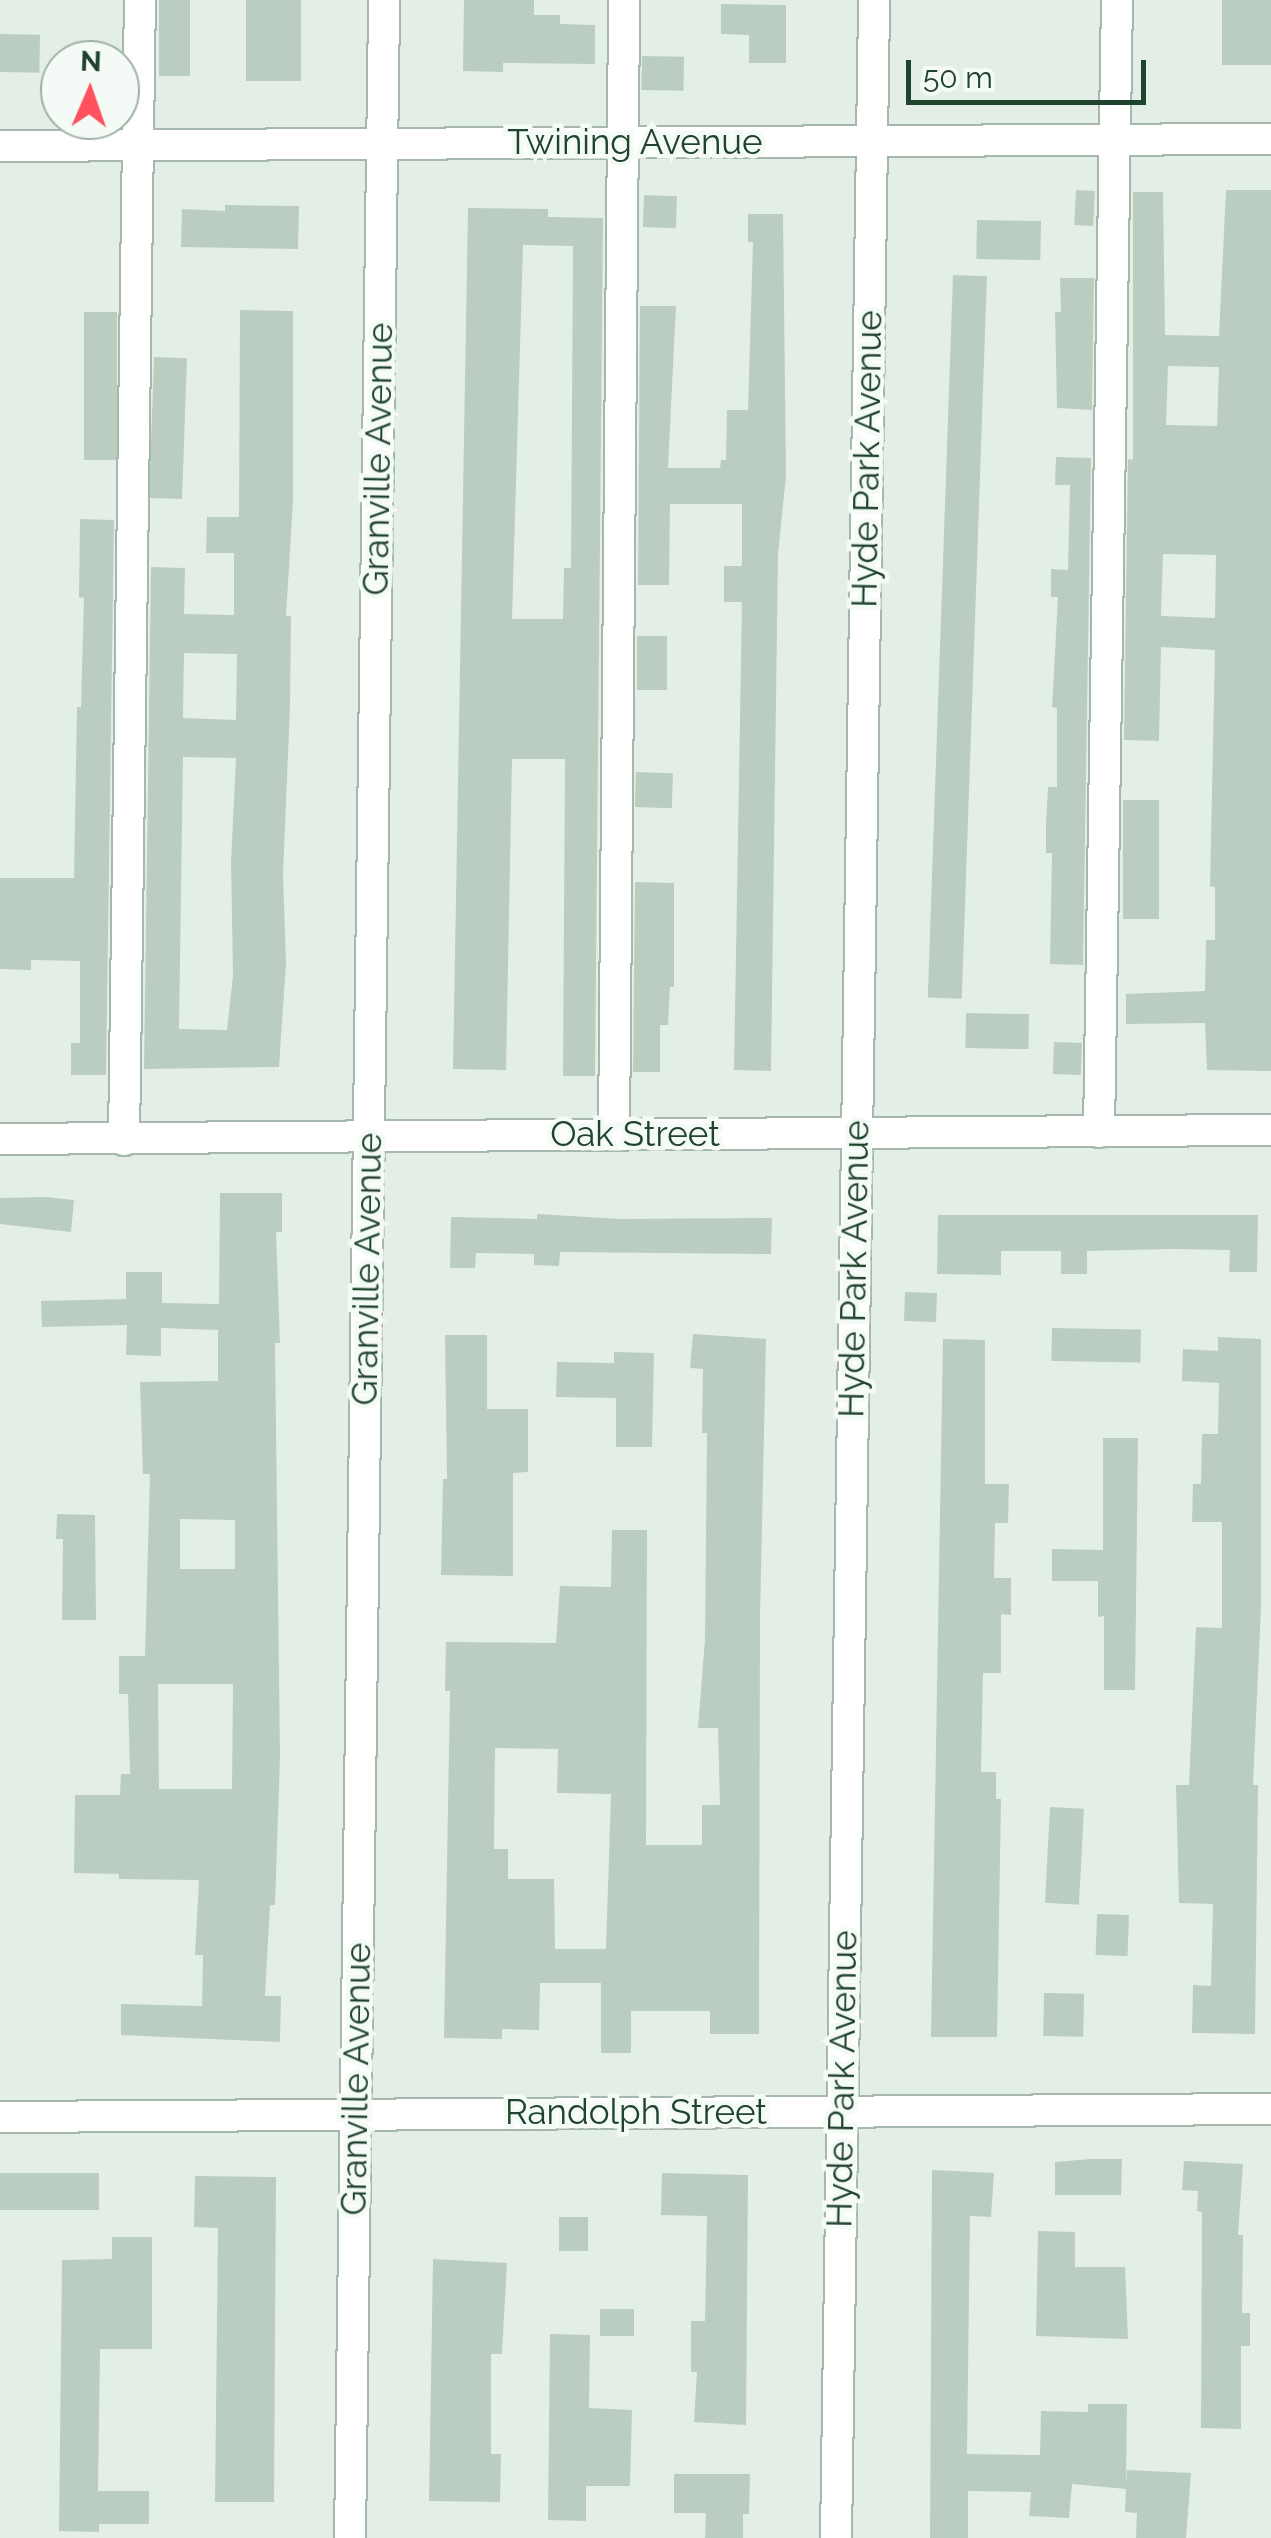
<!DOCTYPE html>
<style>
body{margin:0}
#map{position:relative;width:1271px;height:2538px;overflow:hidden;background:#e3efe6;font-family:Raleway,sans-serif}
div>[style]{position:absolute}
.building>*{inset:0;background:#bbcdc0;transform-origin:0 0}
.roads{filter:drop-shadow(2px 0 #a5b8ab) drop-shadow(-2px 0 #a5b8ab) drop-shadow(0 2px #a5b8ab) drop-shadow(0 -2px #a5b8ab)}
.minor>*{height:30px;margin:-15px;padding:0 15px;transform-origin:15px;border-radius:15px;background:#fff}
span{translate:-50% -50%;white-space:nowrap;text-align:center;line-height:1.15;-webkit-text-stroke:9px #f4faf5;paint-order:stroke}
.street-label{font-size:35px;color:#20432e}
.north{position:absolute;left:40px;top:40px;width:100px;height:100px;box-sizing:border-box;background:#f4faf5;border:2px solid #9fb1a5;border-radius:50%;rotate:2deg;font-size:28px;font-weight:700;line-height:40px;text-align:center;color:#20432e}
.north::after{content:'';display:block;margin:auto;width:35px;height:45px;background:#ff515e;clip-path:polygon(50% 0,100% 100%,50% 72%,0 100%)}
.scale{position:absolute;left:906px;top:60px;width:240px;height:45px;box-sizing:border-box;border:5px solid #20432e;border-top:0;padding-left:12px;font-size:30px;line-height:35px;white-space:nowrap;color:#20432e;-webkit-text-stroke:8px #f4faf5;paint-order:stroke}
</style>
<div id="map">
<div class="building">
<i style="left:159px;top:0;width:31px;height:76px"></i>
<i style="left:246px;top:0;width:55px;height:81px"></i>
<i style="clip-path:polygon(464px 0,534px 0,534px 15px,560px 15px,560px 24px,595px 25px,595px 64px,503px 63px,503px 72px,463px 71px)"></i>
<i style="left:1222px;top:0;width:49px;height:65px"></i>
<i style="clip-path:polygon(721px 4px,786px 5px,786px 63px,749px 63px,749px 35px,721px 34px)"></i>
<i style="left:0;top:34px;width:40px;height:38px;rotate:1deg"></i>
<i style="left:642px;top:56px;width:42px;height:34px;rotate:1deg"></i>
<i style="left:1076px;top:190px;width:19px;height:35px;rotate:3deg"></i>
<i style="clip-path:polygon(evenodd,1226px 190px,1271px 190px,1271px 1071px,1207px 1070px,1205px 1023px,1126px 1024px,1126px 994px,1205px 991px,1206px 940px,1215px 940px,1215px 887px,1210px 886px,1215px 650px,1161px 647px,1159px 741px,1124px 740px,1128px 459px,1133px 460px,1133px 192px,1163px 192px,1165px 335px,1219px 336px,1226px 190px,1168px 366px,1219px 367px,1217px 426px,1166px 425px,1168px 366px,1226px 190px,1163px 554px,1216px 555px,1215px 618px,1161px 616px,1163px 554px)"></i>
<i style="left:644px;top:195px;width:33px;height:32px;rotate:2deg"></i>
<i style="clip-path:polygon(225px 205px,299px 206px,298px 249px,181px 247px,182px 209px,225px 211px)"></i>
<i style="clip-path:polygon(evenodd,468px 208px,548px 209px,548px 217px,603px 218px,595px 1076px,563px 1076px,565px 759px,512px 759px,506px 1070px,453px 1069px,468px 208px,523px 245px,573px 246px,571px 568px,564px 568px,563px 619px,512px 619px,523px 245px)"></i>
<i style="clip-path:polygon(748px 214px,783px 214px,786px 476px,778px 554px,771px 1071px,734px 1070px,742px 602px,724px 602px,724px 566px,742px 566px,742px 504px,670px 504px,669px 585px,638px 585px,640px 306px,676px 306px,668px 468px,720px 468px,721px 460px,726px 460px,727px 410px,748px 410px,753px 242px,748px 242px)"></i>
<i style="left:977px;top:220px;width:64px;height:39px;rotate:1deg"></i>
<i style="left:953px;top:275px;width:34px;height:723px;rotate:2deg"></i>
<i style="clip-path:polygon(1060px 278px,1094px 278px,1092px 410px,1057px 408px,1055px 312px,1061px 312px)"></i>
<i style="clip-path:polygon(evenodd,240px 310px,293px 311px,293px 501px,286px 616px,291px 616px,290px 707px,283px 874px,286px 963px,279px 1067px,144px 1069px,151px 567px,185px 568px,184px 614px,234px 615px,234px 553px,206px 553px,207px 517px,239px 517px,240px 310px,184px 653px,237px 654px,236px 720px,183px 718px,184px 653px,240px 310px,183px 757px,236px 758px,231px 861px,233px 976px,227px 1030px,179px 1029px,183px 757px)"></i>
<i style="left:84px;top:312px;width:33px;height:148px"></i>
<i style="left:154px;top:357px;width:33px;height:141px;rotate:2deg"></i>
<i style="clip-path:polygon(1056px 457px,1091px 458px,1083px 965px,1050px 964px,1052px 853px,1046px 853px,1046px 824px,1048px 787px,1057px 787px,1057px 708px,1052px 707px,1058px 597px,1051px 597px,1051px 569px,1068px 570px,1070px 485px,1055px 485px)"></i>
<i style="clip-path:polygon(80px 519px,114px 520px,106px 1075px,71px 1075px,71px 1043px,80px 1043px,80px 961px,31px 960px,31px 970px,0 969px,0 878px,74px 878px,77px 707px,81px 707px,84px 598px,79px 597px)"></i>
<i style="left:637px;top:636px;width:30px;height:54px"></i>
<i style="left:636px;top:772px;width:37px;height:35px;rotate:2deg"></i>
<i style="left:1123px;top:800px;width:36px;height:119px"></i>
<i style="clip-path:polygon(635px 882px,674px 883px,674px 987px,670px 987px,668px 1025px,660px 1025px,660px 1072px,633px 1072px)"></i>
<i style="left:966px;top:1013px;width:63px;height:35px;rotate:1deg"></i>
<i style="left:1054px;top:1042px;width:28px;height:32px;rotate:2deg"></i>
<i style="clip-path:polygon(evenodd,220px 1193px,282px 1193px,282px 1232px,276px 1232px,280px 1343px,275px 1343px,280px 1756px,275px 1905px,270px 1905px,265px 1996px,281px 1996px,280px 2042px,121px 2035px,121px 2004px,202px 2006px,203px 1955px,195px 1955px,199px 1880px,119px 1879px,119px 1874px,74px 1873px,75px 1795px,120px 1795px,121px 1774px,130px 1774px,128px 1694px,119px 1694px,119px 1656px,145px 1656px,150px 1474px,143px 1474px,140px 1382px,218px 1381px,218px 1330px,161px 1328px,161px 1356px,126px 1355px,127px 1325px,42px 1327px,41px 1301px,126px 1299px,126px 1272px,162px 1272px,162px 1303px,219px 1304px,220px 1193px,180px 1519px,235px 1520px,235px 1569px,180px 1569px,180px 1519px,220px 1193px,158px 1684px,233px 1684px,232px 1789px,159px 1789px,158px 1684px)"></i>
<i style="clip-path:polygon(45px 1197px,74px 1200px,71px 1232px,0 1224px,0 1198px)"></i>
<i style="clip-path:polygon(537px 1214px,620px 1219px,772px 1218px,771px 1254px,560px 1252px,559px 1266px,534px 1265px,534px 1254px,476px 1253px,475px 1268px,450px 1268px,451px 1217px,537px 1219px)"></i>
<i style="clip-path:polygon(938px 1215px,1258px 1215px,1257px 1272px,1229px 1272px,1230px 1250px,1171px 1249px,1087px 1251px,1087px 1274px,1061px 1274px,1061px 1251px,1001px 1251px,1001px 1275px,937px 1274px)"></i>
<i style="left:905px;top:1292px;width:32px;height:29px;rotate:2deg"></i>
<i style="left:1052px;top:1328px;width:89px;height:33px;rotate:1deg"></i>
<i style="clip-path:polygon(evenodd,693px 1334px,766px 1339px,760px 1618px,759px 2034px,710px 2034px,710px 2011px,631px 2011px,631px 2053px,601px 2053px,601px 1983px,540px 1983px,539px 2030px,502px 2029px,502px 2039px,444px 2038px,450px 1691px,445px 1691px,446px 1642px,556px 1643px,560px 1586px,611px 1587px,612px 1530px,647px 1530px,646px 1845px,702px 1845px,702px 1805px,720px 1805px,718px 1728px,698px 1728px,705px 1639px,707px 1433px,702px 1433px,703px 1369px,690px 1368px,693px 1334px,495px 1748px,558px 1749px,557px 1793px,611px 1794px,606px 1949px,555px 1949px,554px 1879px,508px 1879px,508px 1849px,494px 1849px,495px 1748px)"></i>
<i style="clip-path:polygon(445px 1335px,487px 1335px,487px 1409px,528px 1409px,528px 1472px,513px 1473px,513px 1576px,441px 1575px,443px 1479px,447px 1479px)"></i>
<i style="clip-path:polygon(1218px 1337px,1261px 1339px,1261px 1607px,1253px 1785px,1258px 1785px,1255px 2034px,1192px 2033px,1193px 1985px,1211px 1986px,1213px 1904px,1179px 1903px,1176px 1785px,1189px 1785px,1196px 1627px,1222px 1628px,1222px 1522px,1192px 1522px,1193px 1484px,1201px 1484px,1202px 1434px,1218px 1434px,1219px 1383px,1182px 1381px,1183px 1349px,1218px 1351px)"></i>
<i style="clip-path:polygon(943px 1339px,985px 1340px,985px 1484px,1009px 1484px,1008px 1523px,995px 1523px,994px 1578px,1011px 1578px,1011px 1615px,1001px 1614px,1001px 1673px,983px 1673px,981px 1772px,996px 1772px,996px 1799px,1001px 1799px,997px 2037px,931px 2037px)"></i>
<i style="clip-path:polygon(614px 1352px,654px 1353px,652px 1447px,616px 1447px,616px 1398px,556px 1397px,557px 1362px,614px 1363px)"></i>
<i style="clip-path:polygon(1103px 1438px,1138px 1438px,1135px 1690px,1104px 1690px,1104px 1616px,1098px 1617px,1098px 1581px,1052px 1581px,1052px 1549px,1103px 1550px)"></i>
<i style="clip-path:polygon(57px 1514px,95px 1515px,96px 1620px,62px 1620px,63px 1539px,56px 1539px)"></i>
<i style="left:1050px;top:1807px;width:34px;height:96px;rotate:3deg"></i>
<i style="left:1097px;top:1914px;width:32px;height:41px;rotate:2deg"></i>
<i style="left:1044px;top:1993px;width:40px;height:43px;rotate:1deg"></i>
<i style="clip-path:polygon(1091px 2159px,1122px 2159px,1121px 2195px,1055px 2195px,1055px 2162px)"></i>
<i style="clip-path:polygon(1184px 2161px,1243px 2164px,1238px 2235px,1243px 2235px,1242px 2313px,1250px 2313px,1250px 2346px,1241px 2346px,1241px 2429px,1201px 2428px,1202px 2212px,1197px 2211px,1198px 2191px,1182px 2190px)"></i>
<i style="clip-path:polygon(932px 2170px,994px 2173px,991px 2217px,970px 2216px,967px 2454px,1040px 2455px,1041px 2411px,1088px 2412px,1088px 2404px,1127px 2404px,1126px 2485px,1127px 2470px,1191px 2473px,1186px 2538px,1136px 2538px,1137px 2513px,1125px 2512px,1126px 2489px,1072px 2484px,1069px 2518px,1029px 2516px,1031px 2492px,968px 2491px,968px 2538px,930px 2538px)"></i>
<i style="left:99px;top:2173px;width:37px;height:99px;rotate:90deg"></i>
<i style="clip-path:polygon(662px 2173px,748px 2175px,746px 2425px,694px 2422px,697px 2372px,691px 2372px,691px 2321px,705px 2321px,707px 2216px,661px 2215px)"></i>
<i style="clip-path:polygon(195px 2176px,276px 2177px,274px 2502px,215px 2502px,218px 2228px,194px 2227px)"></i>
<i style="left:559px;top:2217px;width:29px;height:34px"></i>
<i style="clip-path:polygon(1038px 2231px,1075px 2232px,1075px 2267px,1125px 2267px,1128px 2339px,1036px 2336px)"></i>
<i style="clip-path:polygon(112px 2237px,152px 2237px,152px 2349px,100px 2349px,98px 2491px,149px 2491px,149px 2524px,99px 2524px,99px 2532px,59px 2531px,62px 2260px,112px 2259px)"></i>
<i style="clip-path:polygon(433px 2259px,507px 2263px,502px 2354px,491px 2354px,491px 2454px,501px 2454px,500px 2502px,429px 2501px)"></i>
<i style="left:600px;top:2309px;width:34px;height:27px"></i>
<i style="clip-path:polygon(550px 2334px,590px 2335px,589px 2408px,632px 2410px,630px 2486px,586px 2486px,586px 2521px,548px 2520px)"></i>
<i style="clip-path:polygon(674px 2474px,750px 2474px,749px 2514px,743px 2514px,743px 2538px,705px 2538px,706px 2513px,674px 2513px)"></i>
</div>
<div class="roads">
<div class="minor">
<i style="left:0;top:146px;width:1271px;rotate:-0.32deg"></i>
<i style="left:1099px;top:1132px;width:1132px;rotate:-89.09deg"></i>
<i style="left:614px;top:1134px;width:1134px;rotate:-89.49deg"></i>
<i style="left:0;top:1139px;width:1271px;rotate:-0.41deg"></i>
<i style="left:124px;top:1140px;width:1140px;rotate:-89.2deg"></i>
<i style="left:0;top:2117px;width:1271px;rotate:-0.36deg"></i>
<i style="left:350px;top:2538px;width:2538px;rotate:-89.23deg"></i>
<i style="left:836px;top:2538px;width:2538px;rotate:-89.14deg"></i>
</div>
</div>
<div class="street-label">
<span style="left:635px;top:142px">Twining Avenue</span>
<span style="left:378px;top:459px;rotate:-89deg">Granville Avenue</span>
<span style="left:867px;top:459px;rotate:-89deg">Hyde Park Avenue</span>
<span style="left:635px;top:1134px">Oak Street</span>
<span style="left:367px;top:1269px;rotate:-89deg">Granville Avenue</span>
<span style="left:854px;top:1269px;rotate:-89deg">Hyde Park Avenue</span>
<span style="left:356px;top:2079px;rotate:-89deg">Granville Avenue</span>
<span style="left:842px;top:2079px;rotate:-89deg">Hyde Park Avenue</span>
<span style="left:636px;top:2112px">Randolph Street</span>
</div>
<div class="north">N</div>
<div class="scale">50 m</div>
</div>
